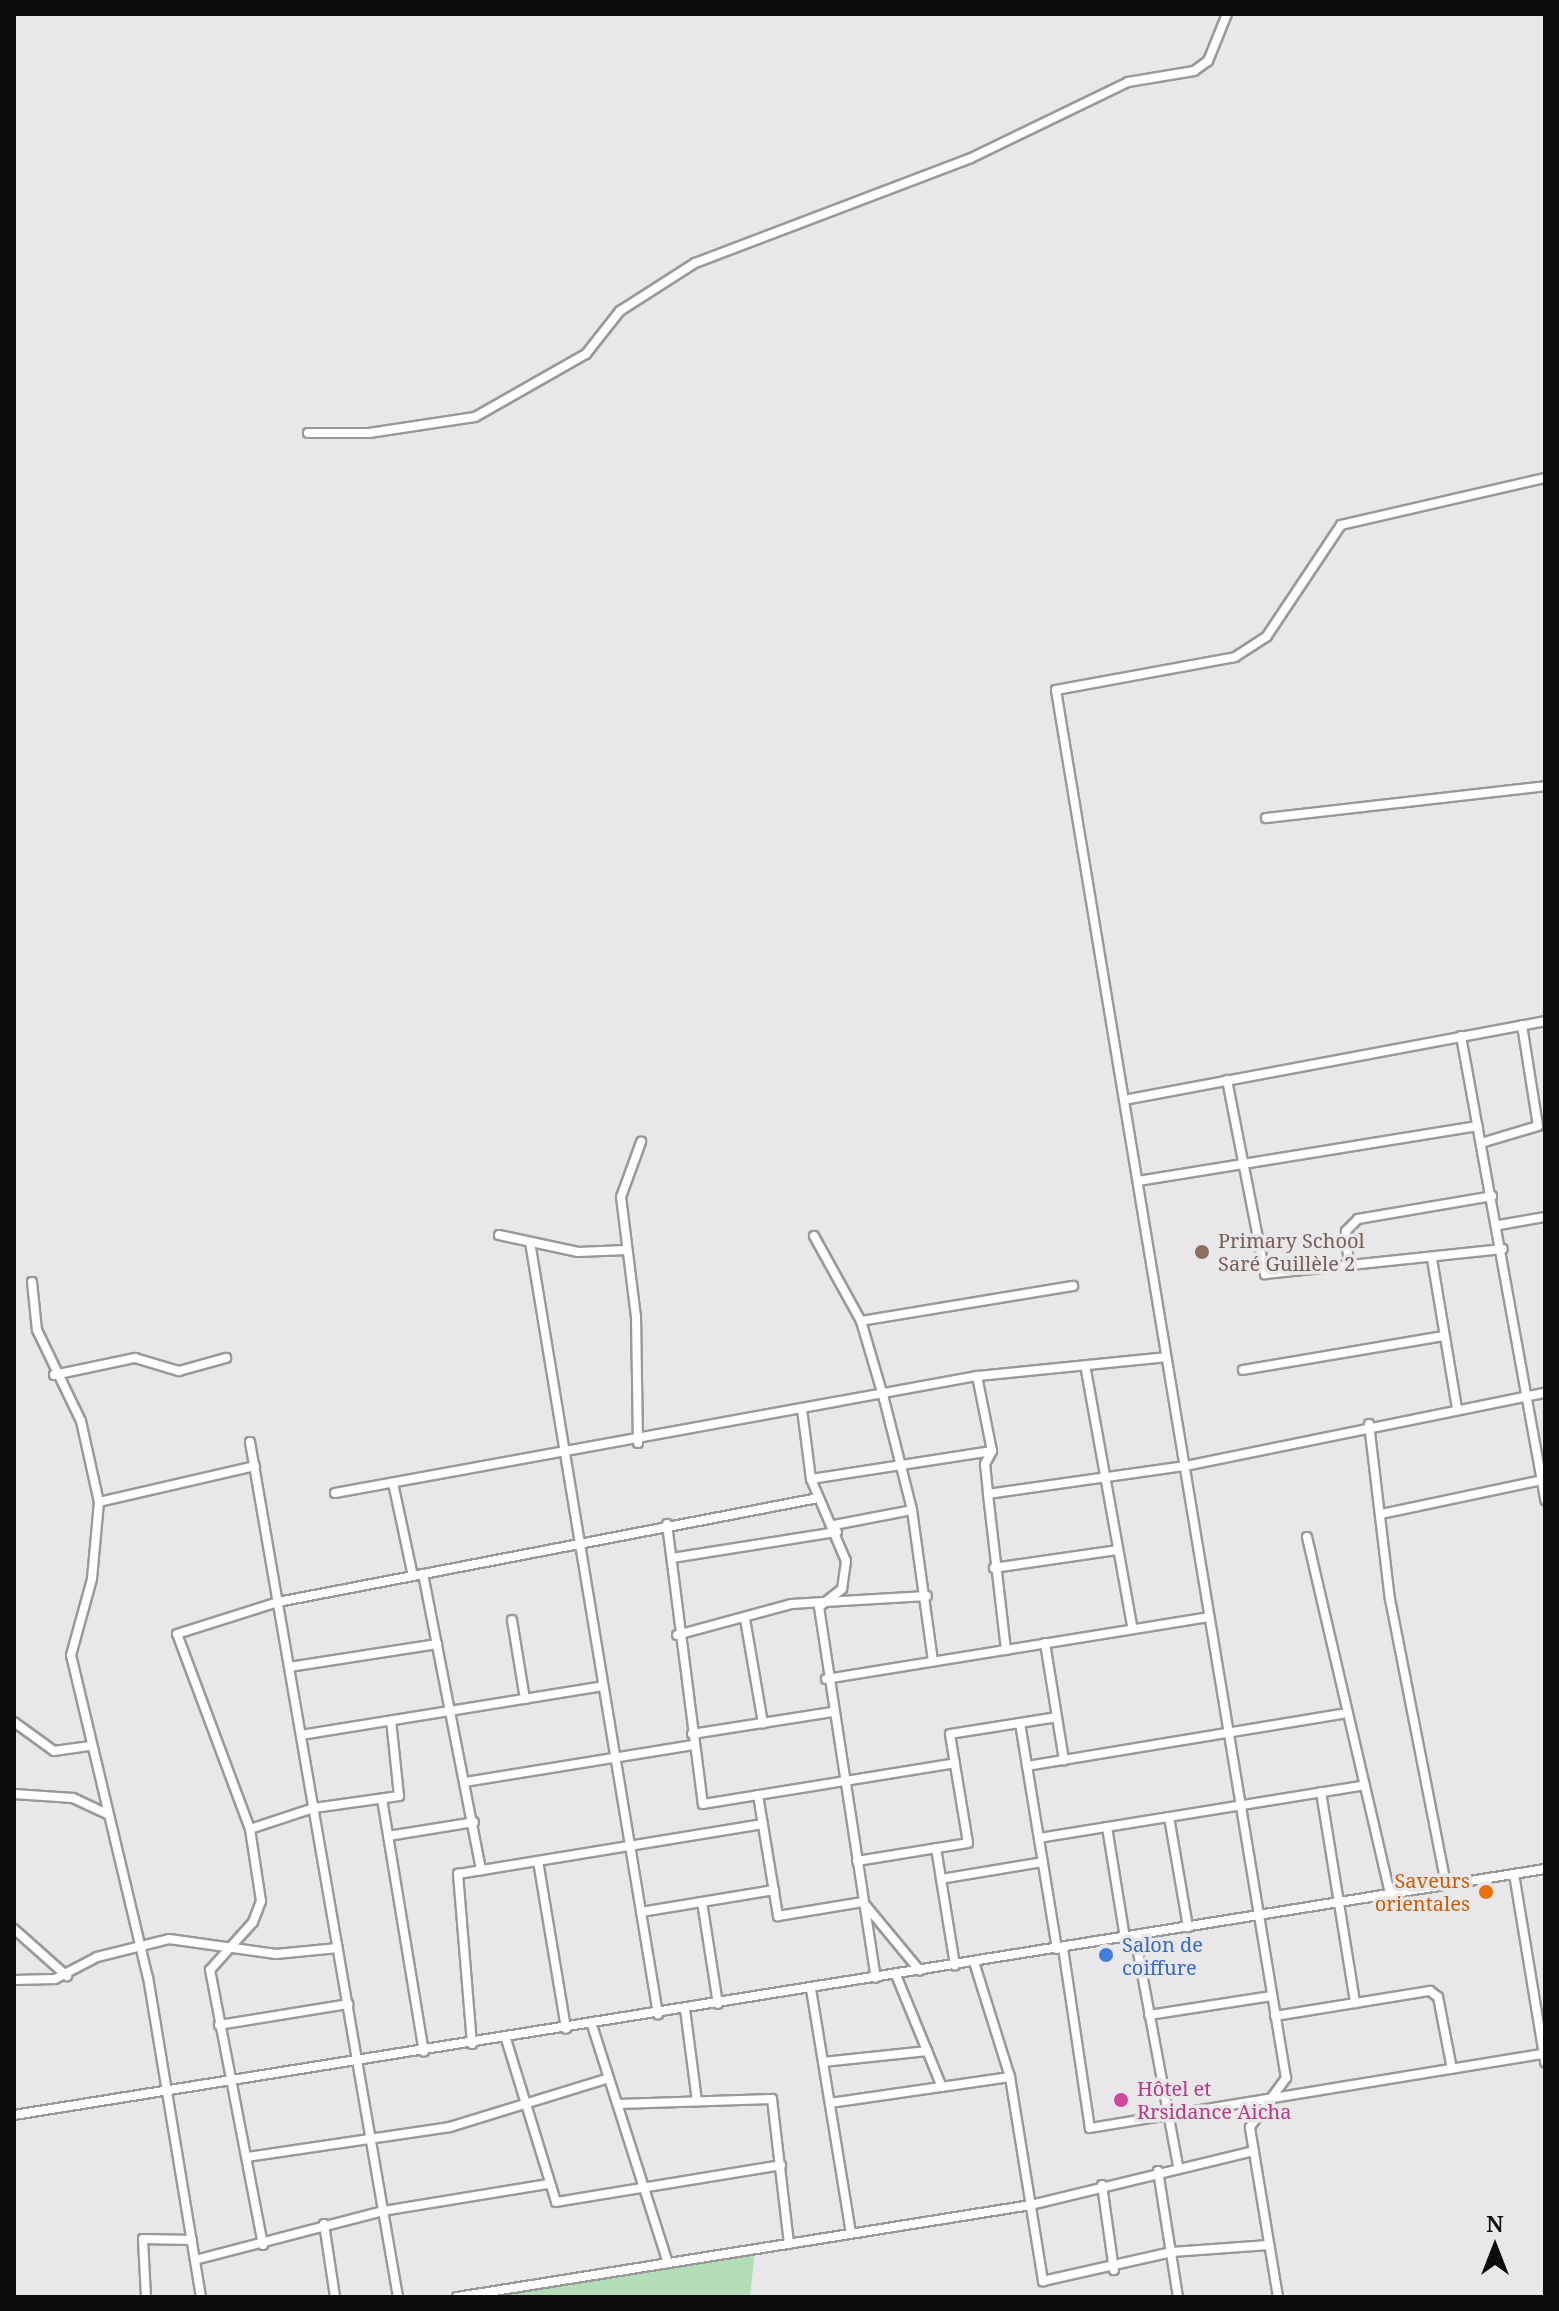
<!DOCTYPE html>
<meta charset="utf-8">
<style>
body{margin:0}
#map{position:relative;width:1559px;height:2311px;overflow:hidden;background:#e9e7ea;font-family:"Noto Serif",serif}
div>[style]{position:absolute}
.green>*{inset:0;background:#b3ddb7}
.roads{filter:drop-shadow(2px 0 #9b989b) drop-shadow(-2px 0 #9b989b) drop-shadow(0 2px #9b989b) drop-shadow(0 -2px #9b989b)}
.minor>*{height:8px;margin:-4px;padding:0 4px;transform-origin:4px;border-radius:4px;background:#fff}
.dots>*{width:22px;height:22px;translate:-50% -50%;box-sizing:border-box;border:4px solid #e9e7ea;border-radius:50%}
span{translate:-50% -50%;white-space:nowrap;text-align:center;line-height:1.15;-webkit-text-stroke:7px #e9e7ea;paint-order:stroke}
.education-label{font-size:20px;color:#785e54}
.left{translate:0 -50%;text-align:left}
.food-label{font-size:20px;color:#c56008}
.right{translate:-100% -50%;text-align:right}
.shop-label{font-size:20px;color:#366cbe}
.hotel-label{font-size:20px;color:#b23c85}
.frame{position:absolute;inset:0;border:16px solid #0d0c0d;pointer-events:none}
.north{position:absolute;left:1455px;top:2207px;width:80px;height:80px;-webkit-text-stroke:6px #e9e7ea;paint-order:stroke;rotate:0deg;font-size:22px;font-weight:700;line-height:32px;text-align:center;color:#0d0c0d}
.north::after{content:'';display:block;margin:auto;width:28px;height:36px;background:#0d0c0d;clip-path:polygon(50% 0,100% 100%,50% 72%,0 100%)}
</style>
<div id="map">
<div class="green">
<i style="clip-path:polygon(755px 2249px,750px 2297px,457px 2297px)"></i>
</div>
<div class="roads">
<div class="minor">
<i style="left:308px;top:433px;width:61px"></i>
<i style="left:369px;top:433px;width:107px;rotate:-8.6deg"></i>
<i style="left:475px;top:417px;width:128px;rotate:-29.6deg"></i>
<i style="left:586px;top:354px;width:55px;rotate:-51.7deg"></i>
<i style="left:620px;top:311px;width:89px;rotate:-32.6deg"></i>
<i style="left:695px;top:263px;width:295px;rotate:-20.8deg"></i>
<i style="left:971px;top:158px;width:174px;rotate:-25.8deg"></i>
<i style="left:1128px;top:82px;width:67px;rotate:-9.5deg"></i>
<i style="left:1194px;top:71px;width:17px;rotate:-36deg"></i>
<i style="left:1208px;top:61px;width:51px;rotate:-68deg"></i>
<i style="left:1266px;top:818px;width:281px;rotate:-6.5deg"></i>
<i style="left:1461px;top:1036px;width:472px;rotate:79.7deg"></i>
<i style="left:1227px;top:1080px;width:198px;rotate:78.9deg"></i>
<i style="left:1265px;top:1274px;width:239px;rotate:-6deg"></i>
<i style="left:1124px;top:1100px;width:428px;rotate:-10.6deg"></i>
<i style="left:1481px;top:1143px;width:59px;rotate:-16.6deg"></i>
<i style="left:1538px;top:1126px;width:102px;rotate:-99deg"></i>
<i style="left:1138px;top:1181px;width:344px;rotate:-9.2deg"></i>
<i style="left:1499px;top:1225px;width:47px;rotate:-9.9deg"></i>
<i style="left:499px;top:1235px;width:81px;rotate:12.1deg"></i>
<i style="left:578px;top:1252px;width:49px;rotate:-2.3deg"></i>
<i style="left:814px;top:1236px;width:97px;rotate:61.1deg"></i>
<i style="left:861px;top:1321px;width:81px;rotate:73.6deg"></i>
<i style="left:884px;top:1399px;width:114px;rotate:75.8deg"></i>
<i style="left:912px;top:1510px;width:153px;rotate:82.1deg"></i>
<i style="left:530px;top:1242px;width:783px;rotate:80.59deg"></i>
<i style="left:1432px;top:1259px;width:152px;rotate:80.5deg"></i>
<i style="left:1349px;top:1267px;width:36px;rotate:-95deg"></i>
<i style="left:1346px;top:1231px;width:17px;rotate:-45deg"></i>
<i style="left:1358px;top:1219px;width:136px;rotate:-9.7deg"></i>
<i style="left:32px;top:1282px;width:48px;rotate:84.1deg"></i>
<i style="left:37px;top:1330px;width:101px;rotate:64.2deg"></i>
<i style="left:81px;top:1421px;width:83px;rotate:77.5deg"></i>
<i style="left:99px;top:1502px;width:160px;rotate:-13deg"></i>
<i style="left:861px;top:1321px;width:215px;rotate:-9.4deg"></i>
<i style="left:1086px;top:1370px;width:260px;rotate:79.8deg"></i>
<i style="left:1243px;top:1370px;width:204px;rotate:-9.6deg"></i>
<i style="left:54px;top:1375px;width:83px;rotate:-11.9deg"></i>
<i style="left:135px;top:1358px;width:46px;rotate:16.5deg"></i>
<i style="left:179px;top:1371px;width:49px;rotate:-15.5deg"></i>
<i style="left:977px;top:1376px;width:76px;rotate:78.7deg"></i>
<i style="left:992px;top:1451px;width:15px;rotate:118deg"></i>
<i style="left:985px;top:1464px;width:30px;rotate:84deg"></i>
<i style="left:802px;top:1409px;width:71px;rotate:82.7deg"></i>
<i style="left:811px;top:1479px;width:89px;rotate:66.9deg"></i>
<i style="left:846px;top:1561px;width:28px;rotate:98deg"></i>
<i style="left:842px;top:1589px;width:29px;rotate:142deg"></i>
<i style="left:819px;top:1607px;width:375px;rotate:81.3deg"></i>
<i style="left:1369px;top:1424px;width:176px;rotate:83.2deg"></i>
<i style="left:1390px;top:1599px;width:291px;rotate:78.9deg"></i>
<i style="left:250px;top:1442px;width:868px;rotate:80.18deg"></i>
<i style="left:638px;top:1443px;width:126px;rotate:-90.9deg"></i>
<i style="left:636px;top:1317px;width:121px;rotate:-97.1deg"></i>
<i style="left:621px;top:1197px;width:59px;rotate:-70deg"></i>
<i style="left:811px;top:1479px;width:183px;rotate:-8.8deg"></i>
<i style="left:393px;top:1483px;width:95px;rotate:77.9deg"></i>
<i style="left:335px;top:1493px;width:653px;rotate:-10.33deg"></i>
<i style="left:977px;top:1376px;width:190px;rotate:-5.7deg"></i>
<i style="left:99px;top:1502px;width:77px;rotate:95.2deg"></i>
<i style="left:92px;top:1579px;width:79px;rotate:105.4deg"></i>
<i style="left:71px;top:1655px;width:331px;rotate:76.6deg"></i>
<i style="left:148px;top:1977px;width:324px;rotate:80.6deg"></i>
<i style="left:1381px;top:1514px;width:165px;rotate:-11.9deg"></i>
<i style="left:667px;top:1524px;width:282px;rotate:82.7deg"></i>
<i style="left:703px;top:1804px;width:255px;rotate:-9.2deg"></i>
<i style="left:834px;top:1525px;width:79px;rotate:-10.9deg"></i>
<i style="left:1307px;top:1537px;width:367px;rotate:76.9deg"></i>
<i style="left:672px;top:1558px;width:167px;rotate:-9deg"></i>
<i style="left:994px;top:1568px;width:125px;rotate:-8.3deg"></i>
<i style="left:423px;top:1574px;width:302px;rotate:78.9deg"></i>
<i style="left:745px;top:1619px;width:106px;rotate:80.2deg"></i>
<i style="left:512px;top:1620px;width:80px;rotate:80.7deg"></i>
<i style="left:677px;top:1635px;width:118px;rotate:-15.2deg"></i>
<i style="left:791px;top:1604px;width:136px;rotate:-3.4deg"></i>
<i style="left:1045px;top:1643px;width:119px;rotate:80.8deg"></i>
<i style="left:1006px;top:1650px;width:157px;rotate:-96.6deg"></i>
<i style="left:988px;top:1494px;width:199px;rotate:-8.1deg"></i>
<i style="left:1185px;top:1466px;width:367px;rotate:-11.5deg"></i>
<i style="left:289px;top:1667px;width:150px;rotate:-8.8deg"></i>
<i style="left:826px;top:1679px;width:388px;rotate:-9.2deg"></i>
<i style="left:14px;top:1722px;width:49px;rotate:35.9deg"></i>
<i style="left:54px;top:1751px;width:35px;rotate:-8deg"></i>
<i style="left:1020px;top:1723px;width:229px;rotate:80.7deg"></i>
<i style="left:692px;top:1734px;width:142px;rotate:-8.9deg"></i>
<i style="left:301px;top:1735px;width:306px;rotate:-9.2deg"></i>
<i style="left:1027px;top:1766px;width:319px;rotate:-9.4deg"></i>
<i style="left:465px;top:1782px;width:232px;rotate:-9.2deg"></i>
<i style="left:1321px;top:1792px;width:214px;rotate:80.8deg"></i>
<i style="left:14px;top:1794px;width:59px;rotate:3.9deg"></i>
<i style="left:73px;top:1798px;width:38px;rotate:25deg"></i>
<i style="left:758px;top:1795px;width:123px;rotate:80.6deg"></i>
<i style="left:778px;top:1916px;width:86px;rotate:-9.4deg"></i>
<i style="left:863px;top:1902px;width:89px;rotate:50.4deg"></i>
<i style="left:382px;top:1799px;width:256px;rotate:80.6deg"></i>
<i style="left:1169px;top:1817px;width:112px;rotate:80.2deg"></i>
<i style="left:1107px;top:1827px;width:112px;rotate:80.8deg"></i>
<i style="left:250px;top:1829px;width:67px;rotate:-18.2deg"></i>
<i style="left:314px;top:1808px;width:86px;rotate:-8deg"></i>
<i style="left:399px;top:1796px;width:76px;rotate:-96deg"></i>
<i style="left:388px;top:1836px;width:87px;rotate:-9.2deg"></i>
<i style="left:1039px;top:1838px;width:330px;rotate:-9.2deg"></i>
<i style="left:936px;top:1848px;width:119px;rotate:80.8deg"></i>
<i style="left:538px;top:1861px;width:170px;rotate:80.5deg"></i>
<i style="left:857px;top:1861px;width:112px;rotate:-9.2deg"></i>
<i style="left:968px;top:1843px;width:110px;rotate:-99.4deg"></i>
<i style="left:950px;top:1734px;width:108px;rotate:-9deg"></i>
<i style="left:1514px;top:1874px;width:191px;rotate:80.6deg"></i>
<i style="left:941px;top:1879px;width:103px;rotate:-9.5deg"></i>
<i style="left:702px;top:1902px;width:103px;rotate:81.1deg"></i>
<i style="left:641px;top:1912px;width:135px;rotate:-9.4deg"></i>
<i style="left:14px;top:1929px;width:71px;rotate:41.6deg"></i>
<i style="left:1135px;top:1936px;width:234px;rotate:79.4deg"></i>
<i style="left:1063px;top:1948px;width:182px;rotate:81.5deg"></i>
<i style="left:1090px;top:2128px;width:460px;rotate:-9.3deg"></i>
<i style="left:974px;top:1962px;width:121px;rotate:72.6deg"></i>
<i style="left:1010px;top:2077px;width:207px;rotate:80.8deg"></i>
<i style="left:1043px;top:2281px;width:132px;rotate:-12.7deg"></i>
<i style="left:1172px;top:2252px;width:97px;rotate:-4.1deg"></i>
<i style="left:896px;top:1975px;width:121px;rotate:67.7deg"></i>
<i style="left:14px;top:1980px;width:41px;rotate:-1.4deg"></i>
<i style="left:55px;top:1979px;width:47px;rotate:-27.6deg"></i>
<i style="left:97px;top:1957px;width:74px;rotate:-14deg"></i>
<i style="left:169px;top:1939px;width:108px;rotate:8deg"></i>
<i style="left:276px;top:1954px;width:62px;rotate:-5.5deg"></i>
<i style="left:811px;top:1989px;width:248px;rotate:80.7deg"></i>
<i style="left:685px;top:2009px;width:93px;rotate:82.6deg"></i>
<i style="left:1149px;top:2015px;width:124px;rotate:-8.8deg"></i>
<i style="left:1275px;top:2016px;width:157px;rotate:-9.2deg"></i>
<i style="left:1430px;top:1991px;width:10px;rotate:37deg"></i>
<i style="left:1438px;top:1997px;width:73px;rotate:79deg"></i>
<i style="left:219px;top:2025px;width:131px;rotate:-9.2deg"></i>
<i style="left:592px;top:2025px;width:250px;rotate:72.3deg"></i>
<i style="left:506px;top:2039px;width:170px;rotate:72.9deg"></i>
<i style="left:556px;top:2202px;width:228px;rotate:-9.3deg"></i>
<i style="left:472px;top:2044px;width:171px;rotate:-94.7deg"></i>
<i style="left:458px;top:1874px;width:309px;rotate:-9.3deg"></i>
<i style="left:823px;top:2062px;width:105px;rotate:-6deg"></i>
<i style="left:830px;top:2103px;width:182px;rotate:-8.2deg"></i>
<i style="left:618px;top:2104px;width:154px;rotate:-1.9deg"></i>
<i style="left:772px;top:2099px;width:146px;rotate:83.3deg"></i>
<i style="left:14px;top:2115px;width:1551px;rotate:-9.13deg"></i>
<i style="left:247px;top:2157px;width:205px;rotate:-8.4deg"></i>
<i style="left:450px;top:2127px;width:166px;rotate:-17.1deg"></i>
<i style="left:1158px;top:2171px;width:128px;rotate:81deg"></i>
<i style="left:1102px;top:2185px;width:86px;rotate:82deg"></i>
<i style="left:324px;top:2224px;width:74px;rotate:81.4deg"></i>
<i style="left:263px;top:2245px;width:280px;rotate:-100.9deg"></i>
<i style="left:210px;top:1970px;width:64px;rotate:-48.1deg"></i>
<i style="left:253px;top:1922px;width:22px;rotate:-69deg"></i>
<i style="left:261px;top:1901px;width:73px;rotate:-98.7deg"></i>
<i style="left:250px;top:1829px;width:208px;rotate:-110.5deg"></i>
<i style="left:177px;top:1634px;width:106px;rotate:-17.6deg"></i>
<i style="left:278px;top:1602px;width:550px;rotate:-10.9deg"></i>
<i style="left:195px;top:2260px;width:194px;rotate:-14.6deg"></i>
<i style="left:383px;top:2211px;width:167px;rotate:-9.3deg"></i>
<i style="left:146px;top:2297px;width:58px;rotate:-93deg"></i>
<i style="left:143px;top:2239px;width:49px;rotate:1.2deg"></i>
<i style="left:457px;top:2297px;width:581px;rotate:-9.11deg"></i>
<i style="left:1031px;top:2205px;width:229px;rotate:-13.6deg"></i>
<i style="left:1278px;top:2297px;width:172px;rotate:-99.4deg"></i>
<i style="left:1250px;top:2127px;width:61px;rotate:-53.7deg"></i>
<i style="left:1286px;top:2078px;width:1407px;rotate:-99.41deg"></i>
<i style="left:1056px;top:690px;width:182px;rotate:-10.4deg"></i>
<i style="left:1235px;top:657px;width:38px;rotate:-33deg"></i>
<i style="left:1267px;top:636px;width:133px;rotate:-56.3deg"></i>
<i style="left:1341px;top:525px;width:209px;rotate:-13deg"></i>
</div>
</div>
<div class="dots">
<i style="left:1202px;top:1252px;background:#8d6e63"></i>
<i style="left:1486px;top:1892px;background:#e8710a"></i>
<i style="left:1106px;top:1955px;background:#3f7fe0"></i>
<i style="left:1121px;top:2100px;background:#d1479c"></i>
</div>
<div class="education-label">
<span class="left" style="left:1218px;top:1252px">Primary School<br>Saré Guillèle 2</span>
</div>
<div class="food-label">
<span class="right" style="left:1470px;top:1892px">Saveurs<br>orientales</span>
</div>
<div class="shop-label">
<span class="left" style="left:1122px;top:1956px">Salon de<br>coiffure</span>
</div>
<div class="hotel-label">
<span class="left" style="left:1137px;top:2100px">Hôtel et<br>Rrsidance Aicha</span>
</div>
<div class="frame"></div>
<div class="north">N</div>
</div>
